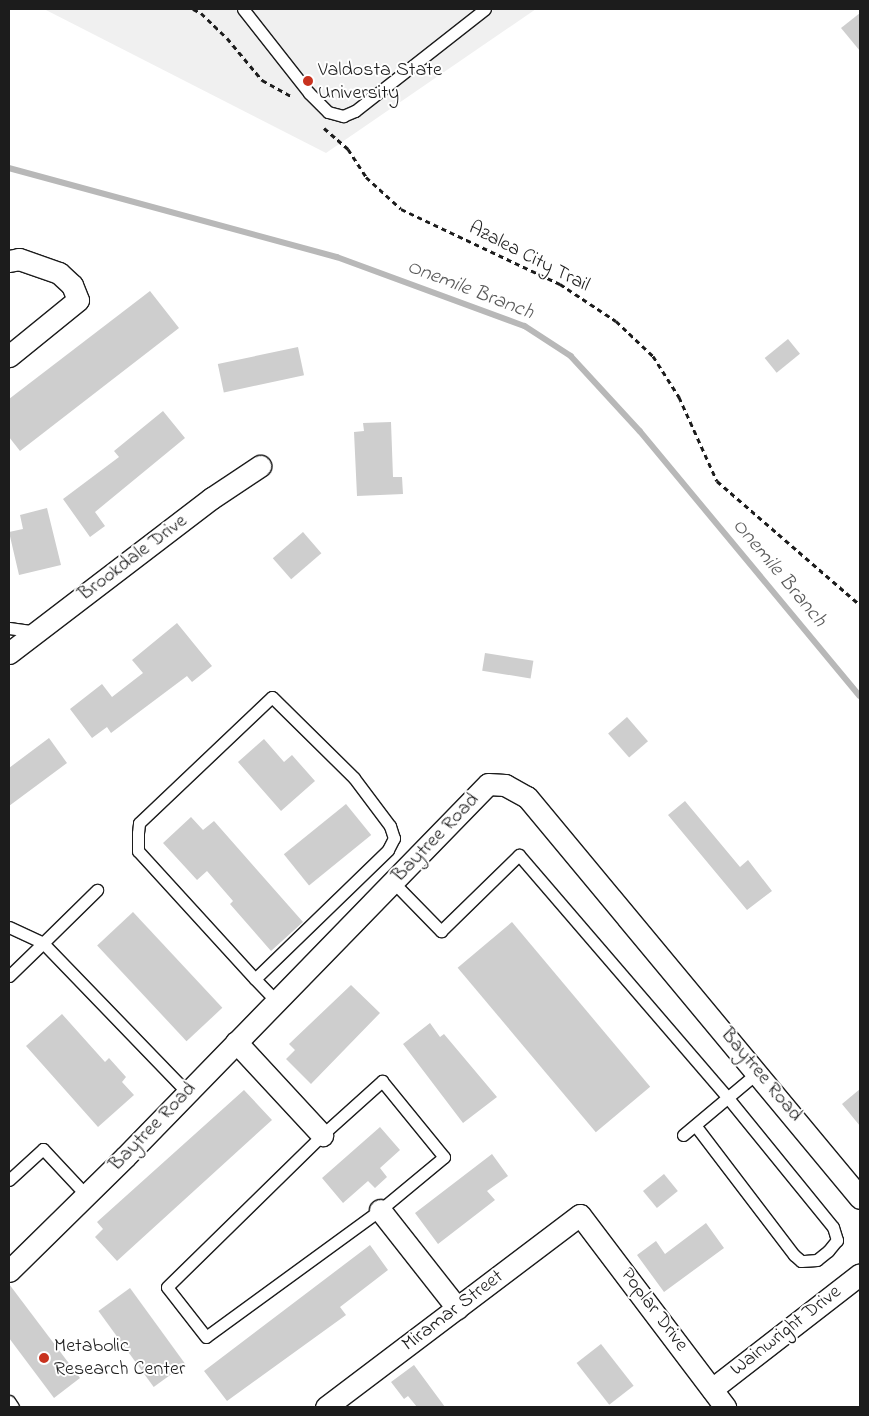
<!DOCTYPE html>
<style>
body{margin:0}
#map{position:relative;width:869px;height:1416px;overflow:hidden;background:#fff;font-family:"Indie Flower",sans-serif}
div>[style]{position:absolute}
.built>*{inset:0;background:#f0f0f0}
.stream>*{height:5.5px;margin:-2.75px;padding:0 2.75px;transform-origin:2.75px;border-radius:2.75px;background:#b8b8b8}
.building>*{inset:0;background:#cecece;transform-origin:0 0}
.path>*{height:3px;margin-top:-1.5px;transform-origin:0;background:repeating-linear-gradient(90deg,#1c1c1c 0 5px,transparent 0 9px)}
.roads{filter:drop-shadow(1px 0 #1c1c1c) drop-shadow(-1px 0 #1c1c1c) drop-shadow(0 1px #1c1c1c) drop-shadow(0 -1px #1c1c1c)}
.service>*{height:11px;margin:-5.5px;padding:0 5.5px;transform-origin:5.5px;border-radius:5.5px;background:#fff}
.minor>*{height:21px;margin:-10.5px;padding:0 10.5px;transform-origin:10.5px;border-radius:10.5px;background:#fff}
.dots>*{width:14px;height:14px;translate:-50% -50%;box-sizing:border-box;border:2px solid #fff;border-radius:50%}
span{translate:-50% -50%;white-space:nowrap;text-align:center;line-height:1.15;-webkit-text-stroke:4px #fff;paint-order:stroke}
.poi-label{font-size:20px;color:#1c1c1c}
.left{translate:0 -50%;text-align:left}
.street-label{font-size:20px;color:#1c1c1c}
.water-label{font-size:21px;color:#5a5a5a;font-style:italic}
.frame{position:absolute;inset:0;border:10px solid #1c1c1c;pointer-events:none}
</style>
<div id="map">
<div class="built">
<i style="clip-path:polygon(44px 9px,536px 9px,326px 153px)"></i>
</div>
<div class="stream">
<i style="left:9px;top:168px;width:340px;rotate:15.2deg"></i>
<i style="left:337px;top:257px;width:200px;rotate:20.2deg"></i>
<i style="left:525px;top:326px;width:55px;rotate:33.1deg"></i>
<i style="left:571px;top:356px;width:102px;rotate:47.4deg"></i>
<i style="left:640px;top:431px;width:344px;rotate:50.3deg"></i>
</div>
<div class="building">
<i style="clip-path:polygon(860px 13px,860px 51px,841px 28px)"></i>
<i style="clip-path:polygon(150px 291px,179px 328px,20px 451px,9px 437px,9px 399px)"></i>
<i style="left:788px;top:339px;width:19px;height:30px;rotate:51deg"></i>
<i style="left:298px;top:347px;width:29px;height:82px;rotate:78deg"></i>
<i style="clip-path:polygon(163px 411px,185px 438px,95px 512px,105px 526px,90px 537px,63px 499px,119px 457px,114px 451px)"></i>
<i style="clip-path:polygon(391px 422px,393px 477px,402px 477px,403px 494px,357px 496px,354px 432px,364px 431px,363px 423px)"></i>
<i style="clip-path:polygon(47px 508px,61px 565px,19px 575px,9px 532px,23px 529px,20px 515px)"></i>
<i style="left:303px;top:532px;width:28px;height:40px;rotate:49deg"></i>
<i style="clip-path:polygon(177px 623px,212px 666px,192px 682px,187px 676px,111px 733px,107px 727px,92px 738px,70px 709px,102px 684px,112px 697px,143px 673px,132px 660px)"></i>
<i style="left:485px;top:653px;width:49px;height:18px;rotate:9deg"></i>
<i style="left:627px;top:717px;width:32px;height:25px;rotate:49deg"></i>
<i style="clip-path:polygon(49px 738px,67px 763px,9px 806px,9px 768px)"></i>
<i style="clip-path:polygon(264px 739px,284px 762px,292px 755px,315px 781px,281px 811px,238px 762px)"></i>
<i style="clip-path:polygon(685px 801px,740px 867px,748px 860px,772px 891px,747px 910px,668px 815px)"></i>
<i style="left:346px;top:804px;width:40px;height:80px;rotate:51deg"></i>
<i style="clip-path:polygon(191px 817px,203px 830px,214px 821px,303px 922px,271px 951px,230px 904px,233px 901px,207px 871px,197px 880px,163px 843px)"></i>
<i style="left:133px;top:912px;width:131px;height:49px;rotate:47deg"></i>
<i style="left:512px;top:922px;width:215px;height:71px;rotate:50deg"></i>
<i style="clip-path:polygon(351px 985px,380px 1013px,311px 1084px,286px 1059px,295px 1050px,289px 1044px)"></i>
<i style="clip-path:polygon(62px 1014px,105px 1062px,109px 1058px,126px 1077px,122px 1082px,134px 1095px,98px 1127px,26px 1046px)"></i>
<i style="clip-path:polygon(430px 1023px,440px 1037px,444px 1034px,497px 1097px,463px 1123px,403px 1044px)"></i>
<i style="clip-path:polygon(860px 1089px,860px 1126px,842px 1104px)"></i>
<i style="clip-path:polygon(244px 1090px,272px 1120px,117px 1261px,95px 1237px,103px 1229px,97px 1222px)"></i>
<i style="clip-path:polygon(380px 1127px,400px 1150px,380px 1168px,387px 1177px,375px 1188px,368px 1181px,343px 1203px,322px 1178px)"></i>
<i style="clip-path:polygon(492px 1154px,508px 1176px,487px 1191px,495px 1200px,438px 1244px,415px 1213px)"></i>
<i style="left:664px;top:1174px;width:22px;height:27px;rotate:51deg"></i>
<i style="clip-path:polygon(706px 1223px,724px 1248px,664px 1292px,637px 1255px,656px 1241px,665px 1254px)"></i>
<i style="clip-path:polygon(370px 1245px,388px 1270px,340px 1307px,346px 1315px,227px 1401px,204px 1371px)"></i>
<i style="clip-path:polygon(9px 1284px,80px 1378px,54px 1398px,9px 1338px)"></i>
<i style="left:130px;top:1288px;width:94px;height:39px;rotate:54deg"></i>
<i style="left:601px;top:1344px;width:53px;height:31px;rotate:52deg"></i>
<i style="clip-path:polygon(414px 1365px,445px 1407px,417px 1407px,408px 1396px,404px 1399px,391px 1382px)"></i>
</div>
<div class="path">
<i style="left:193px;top:9px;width:9px;rotate:27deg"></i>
<i style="left:201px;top:13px;width:36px;rotate:44deg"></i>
<i style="left:227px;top:38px;width:55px;rotate:50.2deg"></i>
<i style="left:262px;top:80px;width:33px;rotate:29deg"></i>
<i style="left:324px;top:128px;width:32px;rotate:41deg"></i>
<i style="left:348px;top:149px;width:33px;rotate:57deg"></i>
<i style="left:366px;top:177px;width:47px;rotate:42.4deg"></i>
<i style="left:401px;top:209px;width:176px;rotate:25.3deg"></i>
<i style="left:560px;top:284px;width:67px;rotate:33.5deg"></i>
<i style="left:616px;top:321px;width:51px;rotate:43.4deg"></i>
<i style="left:653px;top:356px;width:49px;rotate:57.6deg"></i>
<i style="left:679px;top:397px;width:92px;rotate:65.7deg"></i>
<i style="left:717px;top:481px;width:189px;rotate:40.9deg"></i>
</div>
<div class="roads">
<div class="service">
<i style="left:243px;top:9px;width:107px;rotate:51.8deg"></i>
<i style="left:309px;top:93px;width:27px;rotate:45deg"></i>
<i style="left:328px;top:112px;width:16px;rotate:15deg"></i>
<i style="left:343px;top:116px;width:13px;rotate:-23deg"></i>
<i style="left:355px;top:111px;width:165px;rotate:-38.1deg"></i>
<i style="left:9px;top:628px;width:27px;rotate:8deg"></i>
<i style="left:393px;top:882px;width:69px;rotate:45.6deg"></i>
<i style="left:441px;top:931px;width:109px;rotate:-44.3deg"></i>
<i style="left:519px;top:855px;width:321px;rotate:49.3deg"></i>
<i style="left:728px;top:1098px;width:166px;rotate:50.9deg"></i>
<i style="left:833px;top:1227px;width:14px;rotate:73deg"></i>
<i style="left:837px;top:1240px;width:14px;rotate:129deg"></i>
<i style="left:828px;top:1251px;width:14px;rotate:141deg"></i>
<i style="left:817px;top:1260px;width:16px;rotate:176deg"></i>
<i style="left:801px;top:1261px;width:9px;rotate:-139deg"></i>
<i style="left:794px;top:1255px;width:163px;rotate:-127.3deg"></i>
<i style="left:9px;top:927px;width:38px;rotate:25deg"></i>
<i style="left:43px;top:943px;width:76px;rotate:-44.5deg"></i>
<i style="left:9px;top:976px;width:47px;rotate:-44.1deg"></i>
<i style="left:43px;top:943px;width:207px;rotate:46deg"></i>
<i style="left:255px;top:979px;width:173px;rotate:-132.4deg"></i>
<i style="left:138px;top:851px;width:18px;rotate:-90deg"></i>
<i style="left:138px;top:833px;width:10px;rotate:-84deg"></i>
<i style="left:139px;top:823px;width:183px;rotate:-43.5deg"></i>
<i style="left:272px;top:697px;width:115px;rotate:44.6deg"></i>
<i style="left:354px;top:778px;width:60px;rotate:53.1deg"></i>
<i style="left:390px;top:826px;width:13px;rotate:72deg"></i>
<i style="left:394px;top:838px;width:13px;rotate:117deg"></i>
<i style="left:388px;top:850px;width:185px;rotate:135.9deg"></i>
<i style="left:255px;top:979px;width:30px;rotate:46deg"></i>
<i style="left:382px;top:1081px;width:98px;rotate:50.8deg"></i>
<i style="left:444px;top:1157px;width:83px;rotate:140.4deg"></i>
<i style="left:380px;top:1210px;width:215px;rotate:143.9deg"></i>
<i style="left:206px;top:1337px;width:63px;rotate:-128deg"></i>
<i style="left:167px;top:1287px;width:217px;rotate:-44.4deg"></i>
<i style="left:322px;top:1135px;width:81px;rotate:-42deg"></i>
<i style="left:683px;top:1135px;width:98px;rotate:-40deg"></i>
<i style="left:9px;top:1180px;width:46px;rotate:-42.4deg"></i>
<i style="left:43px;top:1149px;width:63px;rotate:46.9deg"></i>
<i style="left:9px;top:1401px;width:7px;rotate:56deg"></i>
</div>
<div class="minor">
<i style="left:9px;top:261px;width:10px;rotate:-11deg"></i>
<i style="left:19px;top:259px;width:42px;rotate:19.3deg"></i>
<i style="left:59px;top:273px;width:18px;rotate:43deg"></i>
<i style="left:72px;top:285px;width:16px;rotate:68deg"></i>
<i style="left:78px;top:300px;width:89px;rotate:140.9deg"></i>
<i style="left:9px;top:653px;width:255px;rotate:-37.4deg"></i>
<i style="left:212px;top:498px;width:58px;rotate:-33.7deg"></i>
<i style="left:236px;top:1042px;width:127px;rotate:47.2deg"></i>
<i style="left:380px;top:1210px;width:125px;rotate:51.8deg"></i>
<i style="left:9px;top:1271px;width:163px;rotate:-44.5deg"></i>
<i style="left:125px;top:1157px;width:520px;rotate:-45.78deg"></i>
<i style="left:488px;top:784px;width:17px;rotate:3deg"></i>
<i style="left:505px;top:785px;width:25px;rotate:29deg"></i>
<i style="left:527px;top:797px;width:521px;rotate:50.29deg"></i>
<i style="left:712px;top:1389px;width:187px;rotate:-37.8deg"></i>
<i style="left:326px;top:1407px;width:318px;rotate:-37.1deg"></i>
<i style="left:580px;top:1215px;width:241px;rotate:52.9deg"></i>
</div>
</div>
<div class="dots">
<i style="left:308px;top:81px;background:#c8321e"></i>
<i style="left:44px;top:1358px;background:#c8321e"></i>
</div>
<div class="poi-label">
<span class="left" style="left:318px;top:82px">Valdosta State<br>University</span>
<span class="left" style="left:54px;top:1358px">Metabolic<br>Research Center</span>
</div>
<div class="street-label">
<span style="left:529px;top:257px;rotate:27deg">Azalea City Trail</span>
<span style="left:133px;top:558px;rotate:-37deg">Brookdale Drive</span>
<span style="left:436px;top:838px;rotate:-46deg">Baytree Road</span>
<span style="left:761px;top:1075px;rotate:50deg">Baytree Road</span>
<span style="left:153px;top:1127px;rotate:-46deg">Baytree Road</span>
<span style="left:654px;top:1310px;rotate:53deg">Poplar Drive</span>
<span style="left:453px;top:1311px;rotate:-37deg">Miramar Street</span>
<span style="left:786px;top:1331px;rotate:-38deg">Wainwright Drive</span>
</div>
<div class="water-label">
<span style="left:470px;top:290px;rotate:21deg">Onemile Branch</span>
<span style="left:779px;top:573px;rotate:50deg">Onemile Branch</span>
</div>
<div class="frame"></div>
</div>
